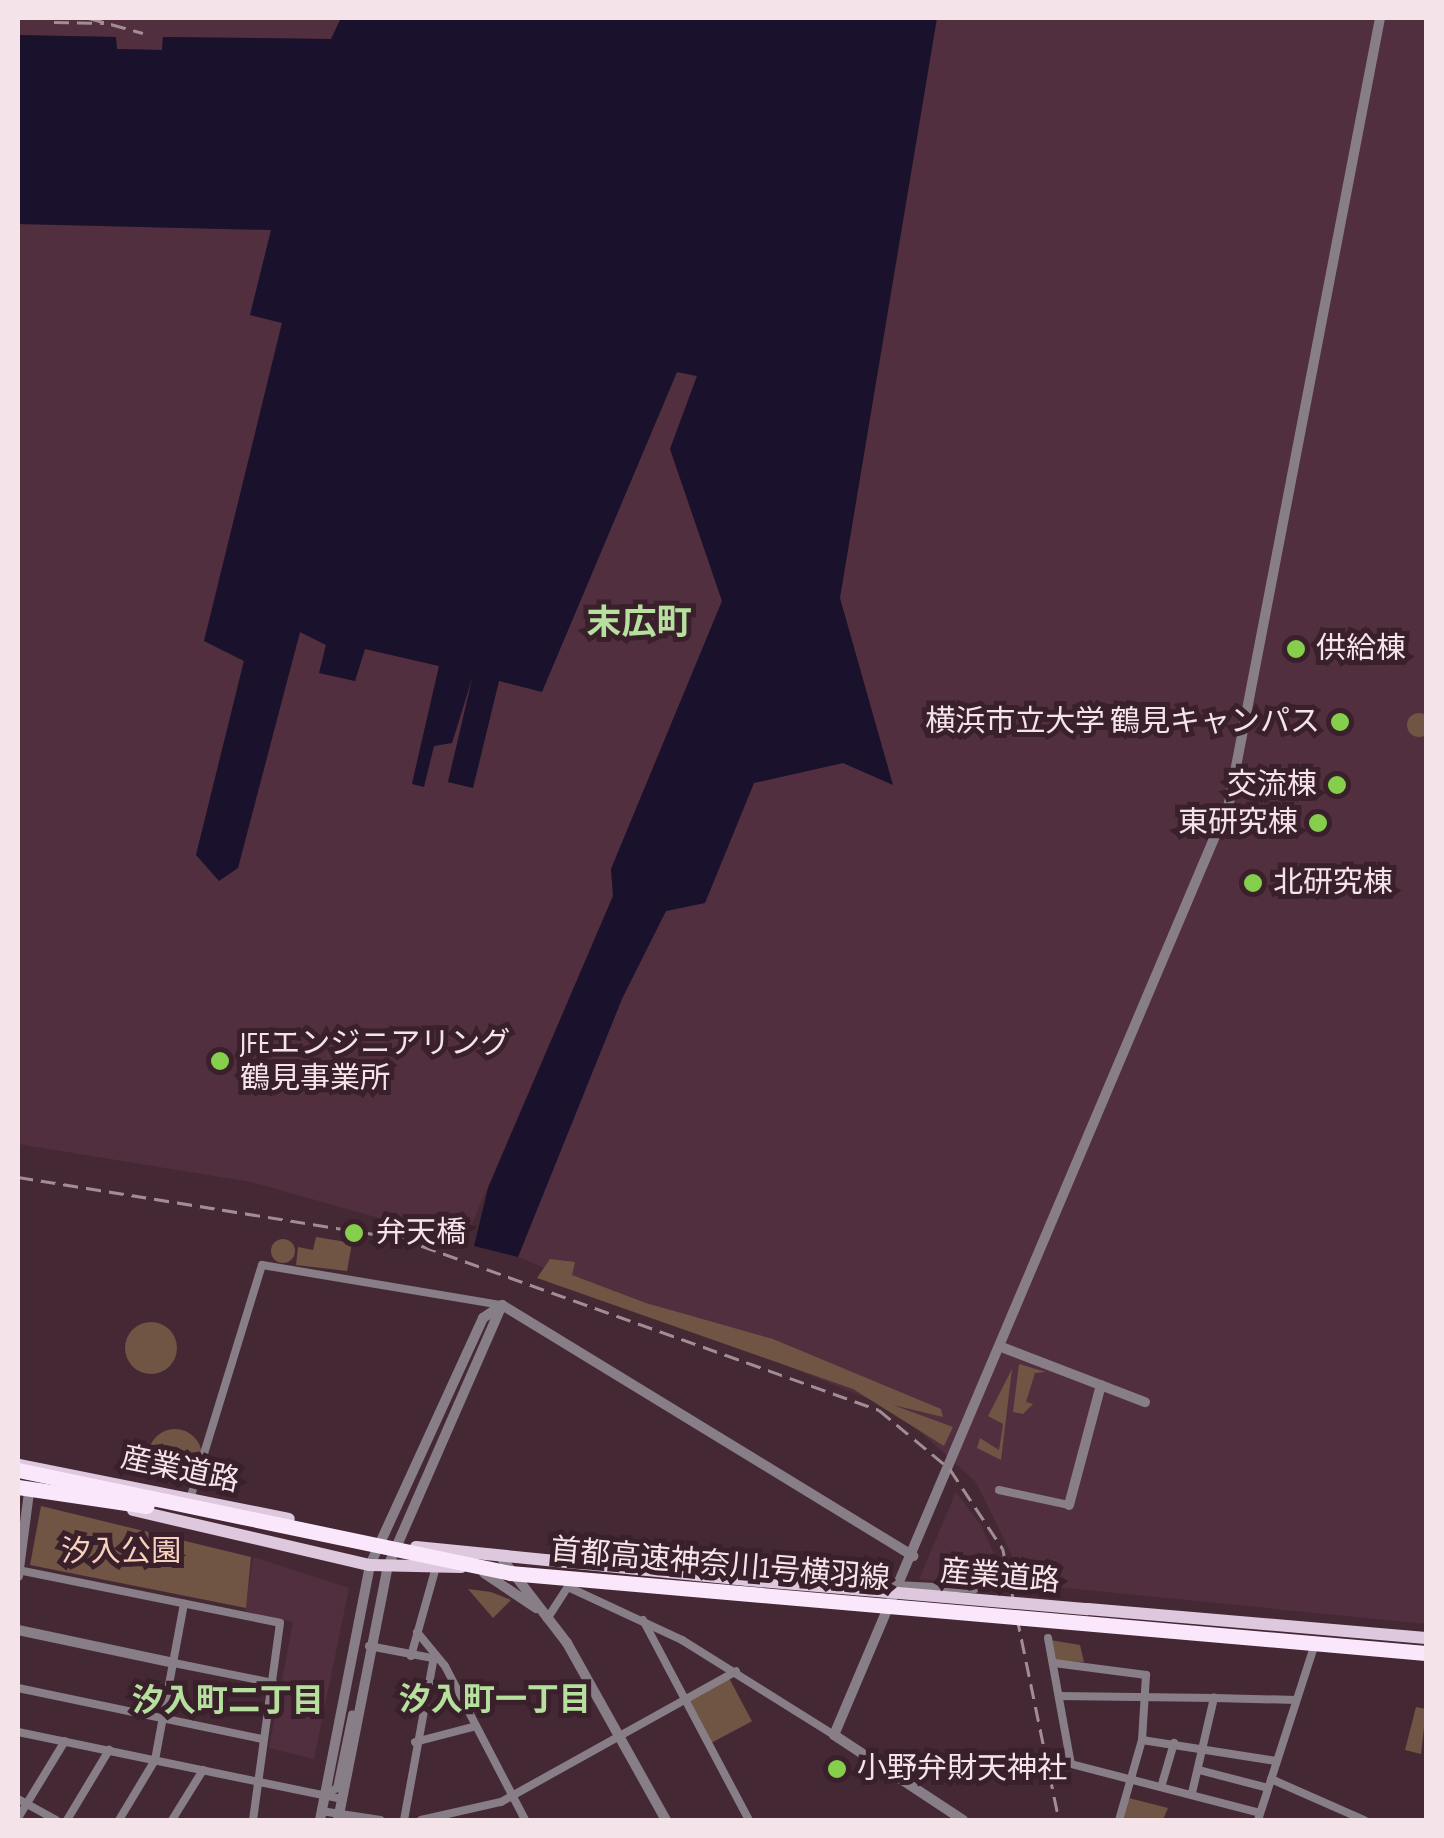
<!DOCTYPE html>
<meta charset="utf-8">
<style>
body{margin:0}
#map{position:relative;width:1444px;height:1838px;overflow:hidden;background:#442935;font-family:"Sofia Sans Condensed","Noto Sans JP",sans-serif}
div>[style]{position:absolute}
.built>*{inset:0;background:#512f3e}
.green>*{inset:0;background:#705444;transform-origin:0 0}
.round{border-radius:50%}
.water>*{inset:0;background:#1a112d}
.minor>*{height:8px;margin:-4px;padding:0 4px;transform-origin:4px;border-radius:4px;background:#887e88}
.tertiary>*{height:10px;margin:-5px;padding:0 5px;transform-origin:5px;border-radius:5px;background:#887e88}
.primary>*{height:12px;margin:-6px;padding:0 6px;transform-origin:6px;border-radius:6px;background:#ddc8dd}
.rail>*{height:2.5px;margin-top:-1.25px;transform-origin:0;background:repeating-linear-gradient(90deg,#a28c95 0 15px,transparent 0 23px)}
.primary-bridge>*{height:12px;margin:-6px;padding:0 6px;transform-origin:6px;border-radius:6px;background:#ddc8dd}
.motorway-bridge>*{height:15px;margin:-7.5px;padding:0 7.5px;transform-origin:7.5px;border-radius:7.5px;background:#fbe7fc}
.dots>*{width:28px;height:28px;translate:-50% -50%;box-sizing:border-box;border:5px solid #39202b;border-radius:50%}
span{translate:-50% -50%;white-space:nowrap;text-align:center;line-height:1.15;-webkit-text-stroke:10px #39202b;paint-order:stroke}
.poi-label{font-size:30px;color:#f5e3ea}
.left{translate:0 -50%;text-align:left}
.right{translate:-100% -50%;text-align:right}
.street-label{font-size:30px;color:#f5e3ea}
.park-label{font-size:30px;color:#f7d1bd}
.neighbourhood-label{font-size:32px;color:#b6e09d;font-weight:700}
.quarter-label{font-size:35px;color:#b6e09d;font-weight:700}
.frame{position:absolute;inset:0;border:20px solid #f5e3ea;pointer-events:none}
</style>
<div id="map">
<div class="built">
<i style="clip-path:polygon(18px 18px,341px 18px,331px 39px,163px 37px,162px 50px,117px 49px,115px 37px,18px 35px)"></i>
<i style="clip-path:polygon(935px 18px,1426px 18px,1426px 1624px,1026px 1584px,976px 1482px,896px 1410px,518px 1257px,622px 998px,666px 911px,705px 903px,754px 783px,843px 763px,892px 784px,836px 602px)"></i>
<i style="clip-path:polygon(18px 224px,271px 230px,251px 314px,282px 322px,205px 641px,244px 660px,196px 855px,290px 671px,300px 632px,326px 644px,320px 673px,354px 681px,365px 649px,439px 666px,412px 783px,424px 786px,434px 745px,452px 743px,474px 675px,448px 782px,473px 787px,499px 681px,542px 691px,677px 372px,697px 376px,670px 449px,722px 601px,611px 869px,613px 896px,464px 1242px,251px 1182px,18px 1144px)"></i>
<i style="clip-path:polygon(956px 1492px,982px 1527px,1009px 1587px,919px 1579px)"></i>
<i style="clip-path:polygon(253px 1557px,349px 1588px,314px 1759px,269px 1748px,293px 1622px,245px 1611px)"></i>
</div>
<div class="green">
<i class="round" style="left:1407px;top:713px;width:24px;height:24px"></i>
<i style="clip-path:polygon(316px 1237px,352px 1243px,347px 1271px,296px 1265px,298px 1247px,313px 1250px)"></i>
<i class="round" style="left:271px;top:1239px;width:24px;height:24px"></i>
<i style="clip-path:polygon(550px 1259px,575px 1262px,572px 1275px,646px 1303px,773px 1339px,941px 1409px,943px 1417px,893px 1405px,953px 1427px,944px 1446px,853px 1389px,537px 1278px)"></i>
<i class="round" style="left:125px;top:1322px;width:52px;height:52px"></i>
<i style="clip-path:polygon(1019px 1364px,1046px 1372px,1035px 1373px,1026px 1402px,1033px 1404px,1023px 1414px,1013px 1412px)"></i>
<i style="clip-path:polygon(1012px 1369px,1001px 1460px,977px 1448px,980px 1438px,999px 1450px,1003px 1424px,988px 1416px)"></i>
<i class="round" style="left:148px;top:1429px;width:54px;height:54px"></i>
<i style="clip-path:polygon(41px 1506px,251px 1557px,246px 1608px,30px 1565px)"></i>
<i style="clip-path:polygon(468px 1589px,491px 1592px,511px 1600px,493px 1618px)"></i>
<i style="clip-path:polygon(1050px 1640px,1080px 1645px,1084px 1662px,1055px 1661px)"></i>
<i style="left:729px;top:1678px;width:49px;height:47px;rotate:62deg"></i>
<i style="clip-path:polygon(1416px 1707px,1426px 1709px,1421px 1754px,1405px 1750px)"></i>
<i style="clip-path:polygon(1125px 1797px,1168px 1808px,1163px 1820px,1124px 1820px)"></i>
</div>
<div class="water">
<i style="clip-path:polygon(341px 18px,937px 18px,840px 598px,893px 785px,843px 763px,754px 783px,705px 903px,666px 911px,622px 999px,518px 1257px,474px 1246px,488px 1188px,613px 896px,611px 869px,722px 601px,670px 449px,697px 376px,677px 372px,542px 692px,499px 681px,473px 788px,448px 782px,473px 675px,452px 743px,434px 746px,424px 787px,412px 784px,439px 666px,365px 649px,355px 681px,319px 673px,326px 645px,300px 632px,238px 868px,219px 881px,196px 855px,244px 661px,204px 641px,282px 323px,250px 315px,271px 230px,18px 224px,18px 35px,116px 37px,117px 49px,162px 50px,163px 37px,331px 39px)"></i>
</div>
<div class="minor">
<i style="left:999px;top:1490px;width:72px;rotate:12.1deg"></i>
<i style="left:190px;top:1499px;width:245px;rotate:-72.9deg"></i>
<i style="left:262px;top:1265px;width:243px;rotate:9.5deg"></i>
<i style="left:18px;top:1570px;width:267px;rotate:11.4deg"></i>
<i style="left:280px;top:1623px;width:199px;rotate:97.8deg"></i>
<i style="left:756px;top:1578px;width:219px;rotate:2.9deg"></i>
<i style="left:568px;top:1587px;width:126px;rotate:24.9deg"></i>
<i style="left:682px;top:1640px;width:179px;rotate:32deg"></i>
<i style="left:547px;top:1619px;width:40px;rotate:-57.1deg"></i>
<i style="left:643px;top:1620px;width:226px;rotate:62.1deg"></i>
<i style="left:417px;top:1632px;width:44px;rotate:50.5deg"></i>
<i style="left:445px;top:1666px;width:174px;rotate:62.5deg"></i>
<i style="left:1048px;top:1638px;width:128px;rotate:79.7deg"></i>
<i style="left:1071px;top:1764px;width:195px;rotate:14.5deg"></i>
<i style="left:369px;top:1646px;width:69px;rotate:10.8deg"></i>
<i style="left:411px;top:1656px;width:92px;rotate:-74.3deg"></i>
<i style="left:174px;top:1663px;width:101px;rotate:11.4deg"></i>
<i style="left:1054px;top:1663px;width:93px;rotate:7.4deg"></i>
<i style="left:1146px;top:1675px;width:65px;rotate:93.5deg"></i>
<i style="left:1142px;top:1740px;width:83px;rotate:106deg"></i>
<i style="left:18px;top:1688px;width:250px;rotate:11.8deg"></i>
<i style="left:1059px;top:1696px;width:155px;rotate:0.7deg"></i>
<i style="left:18px;top:1732px;width:330px;rotate:11.7deg"></i>
<i style="left:1142px;top:1740px;width:136px;rotate:8.9deg"></i>
<i style="left:415px;top:1742px;width:60px;rotate:-14.5deg"></i>
<i style="left:1199px;top:1770px;width:71px;rotate:14.6deg"></i>
<i style="left:1271px;top:1779px;width:102px;rotate:23.8deg"></i>
<i style="left:1162px;top:1784px;width:43px;rotate:-73.7deg"></i>
<i style="left:1192px;top:1793px;width:98px;rotate:-77deg"></i>
<i style="left:1214px;top:1698px;width:82px;rotate:1.4deg"></i>
<i style="left:324px;top:1795px;width:15px;rotate:-28deg"></i>
<i style="left:337px;top:1788px;width:75px;rotate:-78.4deg"></i>
<i style="left:18px;top:1799px;width:43px;rotate:28.9deg"></i>
<i style="left:321px;top:1811px;width:60px;rotate:8.7deg"></i>
<i style="left:18px;top:1818px;width:90px;rotate:-58.6deg"></i>
<i style="left:67px;top:1820px;width:82px;rotate:-59deg"></i>
<i style="left:119px;top:1820px;width:70px;rotate:-59deg"></i>
<i style="left:155px;top:1760px;width:159px;rotate:-79.5deg"></i>
<i style="left:172px;top:1820px;width:59px;rotate:-58.2deg"></i>
<i style="left:404px;top:1820px;width:161px;rotate:-79.6deg"></i>
<i style="left:421px;top:1820px;width:82px;rotate:-12.7deg"></i>
<i style="left:501px;top:1802px;width:269px;rotate:-29.1deg"></i>
<i style="left:1258px;top:1820px;width:185px;rotate:-72.1deg"></i>
</div>
<div class="tertiary">
<i style="left:502px;top:1305px;width:482px;rotate:31.4deg"></i>
<i style="left:1004px;top:1348px;width:151px;rotate:21deg"></i>
<i style="left:1069px;top:1505px;width:124px;rotate:-75.1deg"></i>
<i style="left:500px;top:1556px;width:110px;rotate:52.4deg"></i>
<i style="left:567px;top:1643px;width:203px;rotate:60.8deg"></i>
<i style="left:484px;top:1573px;width:63px;rotate:33.9deg"></i>
<i style="left:18px;top:1576px;width:84px;rotate:-82.5deg"></i>
<i style="left:18px;top:1630px;width:159px;rotate:11.9deg"></i>
<i style="left:320px;top:1820px;width:260px;rotate:-78.9deg"></i>
<i style="left:370px;top:1565px;width:272px;rotate:-65.4deg"></i>
<i style="left:483px;top:1318px;width:23px;rotate:-34deg"></i>
<i style="left:338px;top:1820px;width:259px;rotate:-78.9deg"></i>
<i style="left:388px;top:1566px;width:285px;rotate:-66.4deg"></i>
<i style="left:963px;top:1820px;width:154px;rotate:-146.6deg"></i>
<i style="left:834px;top:1735px;width:1012px;rotate:-67.03deg"></i>
<i style="left:1229px;top:803px;width:799px;rotate:-79.11deg"></i>
</div>
<div class="primary">
<i style="left:19px;top:1465px;width:275px;rotate:11.3deg"></i>
<i style="left:133px;top:1510px;width:243px;rotate:13.1deg"></i>
<i style="left:370px;top:1565px;width:91px;rotate:1.3deg"></i>
<i style="left:416px;top:1547px;width:333px;rotate:5.7deg"></i>
<i style="left:1088px;top:1609px;width:339px;rotate:4.9deg"></i>
</div>
<div class="rail">
<i style="left:89px;top:18px;width:56px;rotate:15.5deg"></i>
<i style="left:54px;top:22px;width:50px;rotate:1.1deg"></i>
<i style="left:18px;top:1177px;width:387px;rotate:9.1deg"></i>
<i style="left:400px;top:1238px;width:509px;rotate:19.75deg"></i>
<i style="left:879px;top:1410px;width:92px;rotate:39.7deg"></i>
<i style="left:950px;top:1469px;width:96px;rotate:56.5deg"></i>
<i style="left:1003px;top:1549px;width:277px;rotate:78.3deg"></i>
</div>
<div class="primary-bridge">
<i style="left:747px;top:1580px;width:342px;rotate:4.9deg"></i>
</div>
<div class="motorway-bridge">
<i style="left:18px;top:1470px;width:503px;rotate:11.82deg"></i>
<i style="left:510px;top:1573px;width:919px;rotate:4.99deg"></i>
<i style="left:18px;top:1487px;width:130px;rotate:8.4deg"></i>
</div>
<div class="dots">
<i style="left:1296px;top:649px;background:#85cf4d"></i>
<i style="left:1340px;top:722px;background:#85cf4d"></i>
<i style="left:1337px;top:785px;background:#85cf4d"></i>
<i style="left:1318px;top:823px;background:#85cf4d"></i>
<i style="left:1253px;top:883px;background:#85cf4d"></i>
<i style="left:220px;top:1061px;background:#85cf4d"></i>
<i style="left:354px;top:1233px;background:#85cf4d"></i>
<i style="left:837px;top:1769px;background:#85cf4d"></i>
</div>
<div class="poi-label">
<span class="left" style="left:1316px;top:649px">供給棟</span>
<span class="right" style="left:1320px;top:722px">横浜市立大学 鶴見キャンパス</span>
<span class="right" style="left:1317px;top:785px">交流棟</span>
<span class="right" style="left:1298px;top:823px">東研究棟</span>
<span class="left" style="left:1273px;top:883px">北研究棟</span>
<span class="left" style="left:240px;top:1061px">JFEエンジニアリング<br>鶴見事業所</span>
<span class="left" style="left:376px;top:1233px">弁天橋</span>
<span class="left" style="left:857px;top:1769px">小野弁財天神社</span>
</div>
<div class="street-label">
<span style="left:180px;top:1470px;rotate:12deg">産業道路</span>
<span style="left:720px;top:1565px;rotate:5deg">首都高速神奈川1号横羽線</span>
<span style="left:1000px;top:1577px;rotate:5deg">産業道路</span>
</div>
<div class="park-label">
<span style="left:121px;top:1552px">汐入公園</span>
</div>
<div class="neighbourhood-label">
<span style="left:495px;top:1701px">汐入町一丁目</span>
<span style="left:228px;top:1702px">汐入町二丁目</span>
</div>
<div class="quarter-label">
<span style="left:639px;top:624px">末広町</span>
</div>
<div class="frame"></div>
</div>
